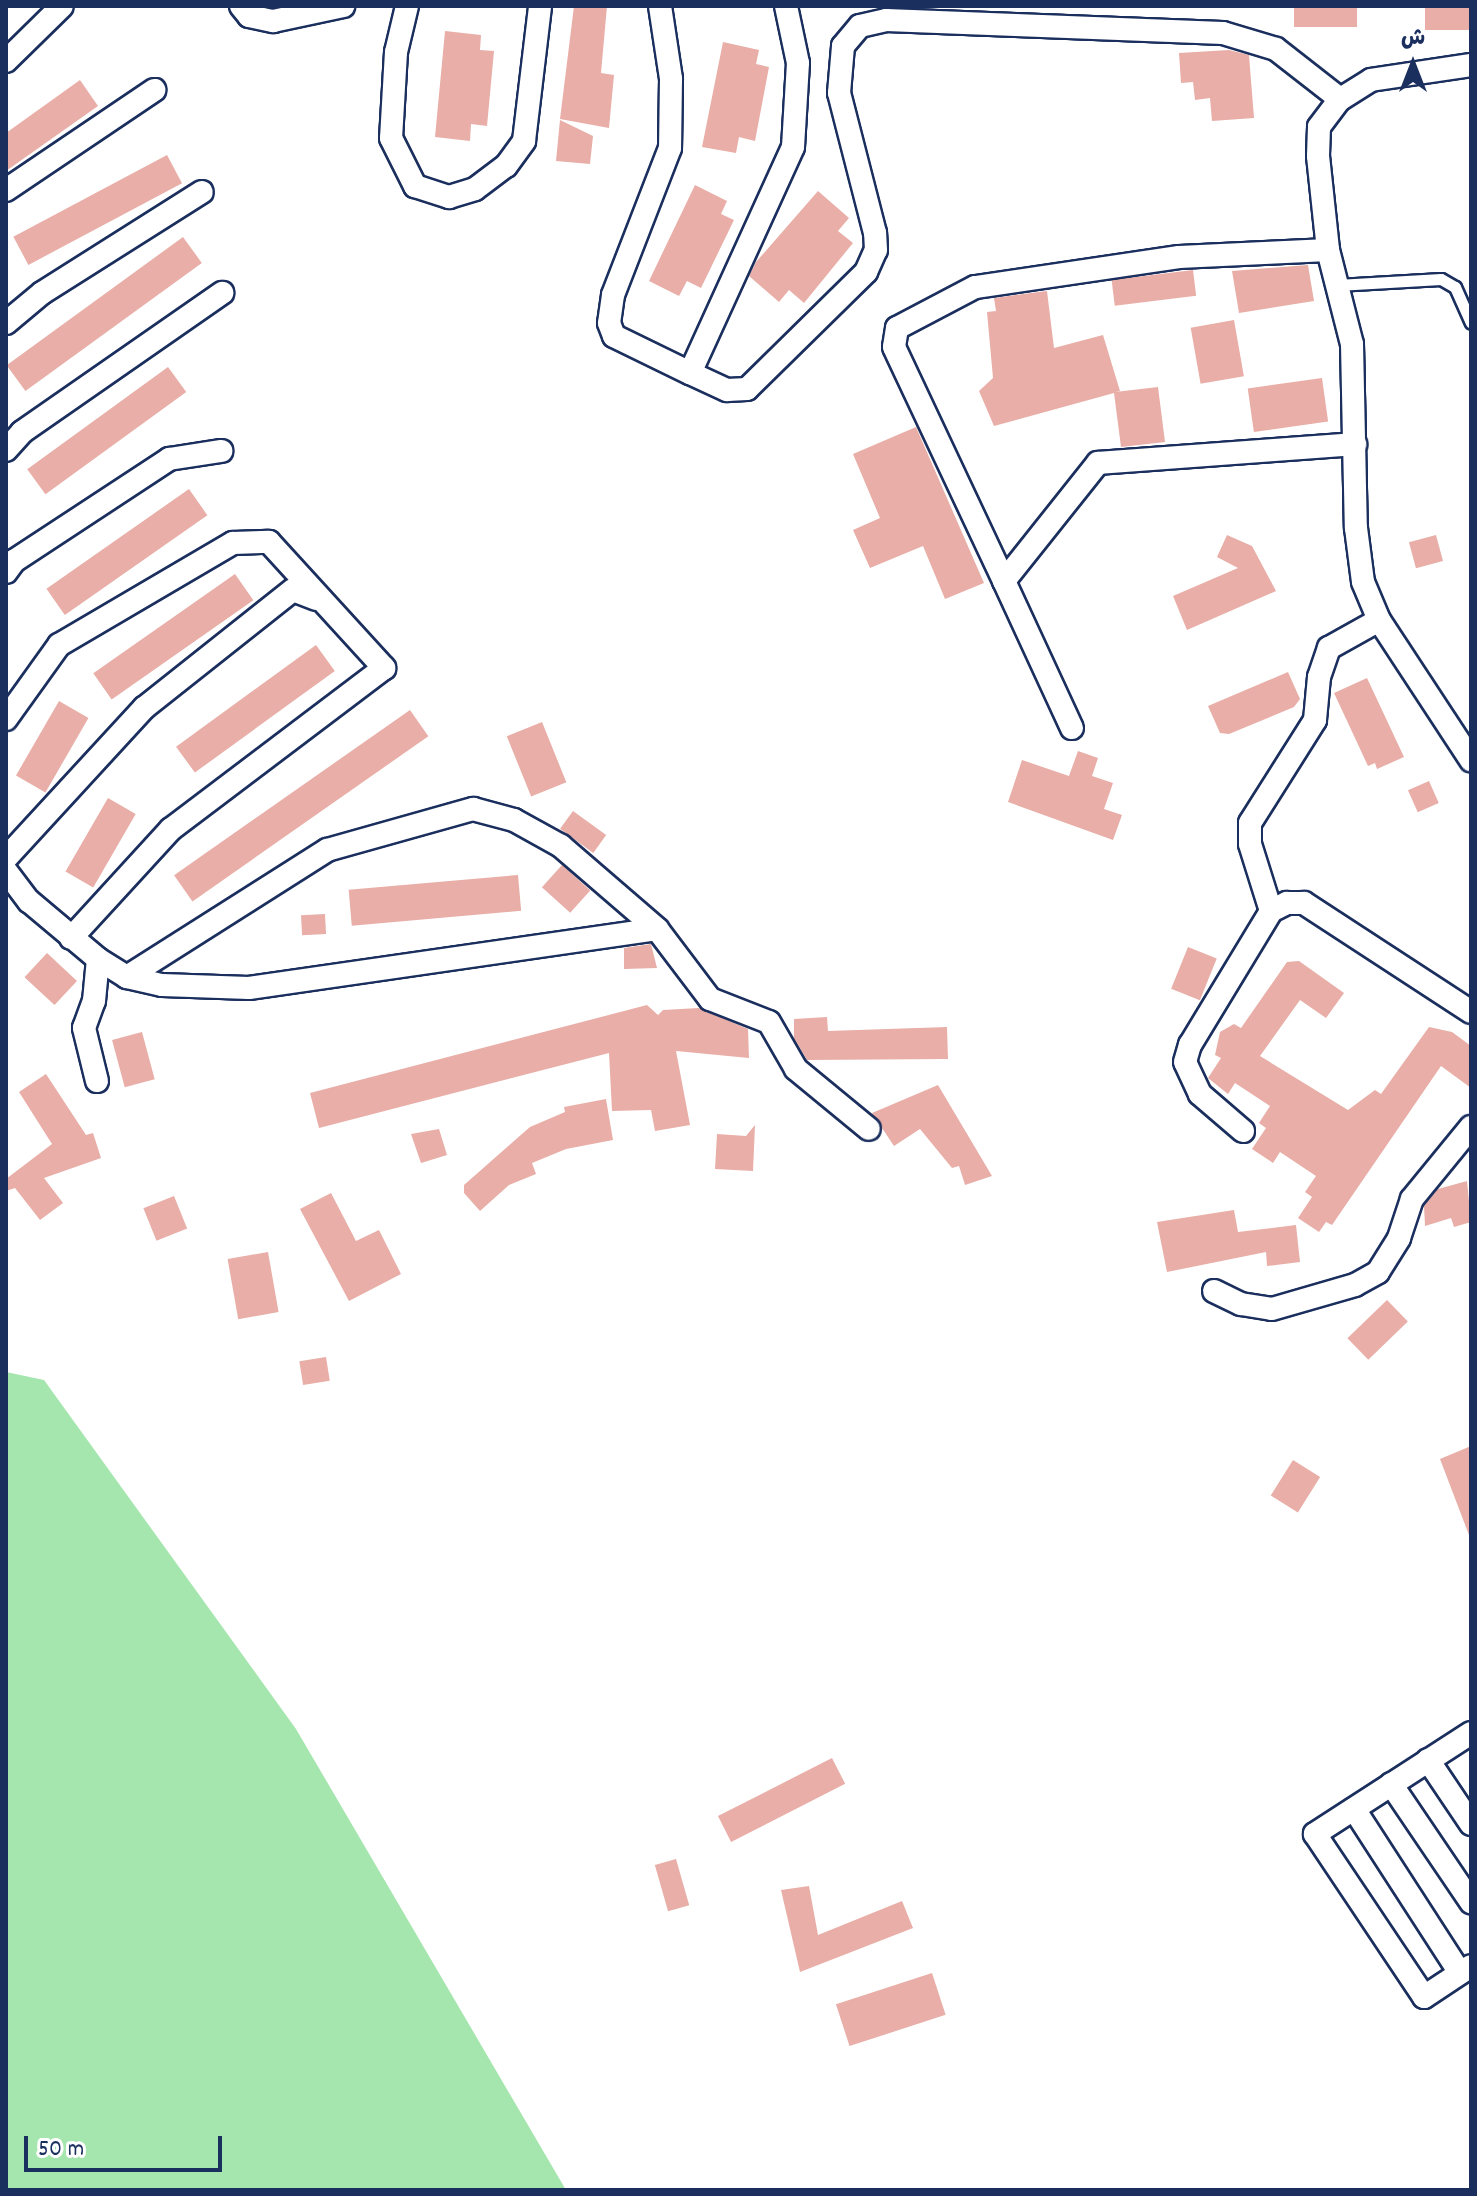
<!DOCTYPE html>
<meta charset="utf-8">
<style>
body{margin:0}
#map{position:relative;width:1477px;height:2196px;overflow:hidden;background:#fff;font-family:Dekko,"Playpen Sans Arabic",sans-serif}
div>[style]{position:absolute}
.green>*{inset:0;background:#a5e5ae}
.building>*{inset:0;background:#e8aea7;transform-origin:0 0}
.roads{filter:drop-shadow(2px 0 #1b2f5e) drop-shadow(-2px 0 #1b2f5e) drop-shadow(0 2px #1b2f5e) drop-shadow(0 -2px #1b2f5e)}
.service>*{height:11px;margin:-5.5px;padding:0 5.5px;transform-origin:5.5px;border-radius:5.5px;background:#fff}
.minor>*{height:22px;margin:-11px;padding:0 11px;transform-origin:11px;border-radius:11px;background:#fff}
span{translate:-50% -50%;white-space:nowrap;text-align:center;line-height:1.15;-webkit-text-stroke:6px #fff;paint-order:stroke}
.frame{position:absolute;inset:0;border:8px solid #1b2f5e;pointer-events:none}
.north{position:absolute;left:1373px;top:24px;width:80px;height:80px;-webkit-text-stroke:6px #fff;paint-order:stroke;rotate:0deg;font-size:22px;font-weight:700;line-height:32px;text-align:center;color:#1b2f5e}
.north::after{content:'';display:block;margin:auto;width:28px;height:36px;background:#1b2f5e;clip-path:polygon(50% 0,100% 100%,50% 72%,0 100%)}
.scale{position:absolute;left:24px;top:2136px;width:198px;height:36px;box-sizing:border-box;border:4px solid #1b2f5e;border-top:0;padding-left:10px;font-size:24px;line-height:28px;white-space:nowrap;color:#1b2f5e;-webkit-text-stroke:6px #fff;paint-order:stroke}
</style>
<div id="map">
<div class="green">
<i style="clip-path:polygon(6px 1372px,44px 1380px,296px 1729px,566px 2190px,6px 2190px)"></i>
</div>
<div class="building">
<i style="clip-path:polygon(574px 6px,607px 6px,601px 73px,614px 75px,609px 128px,560px 119px)"></i>
<i style="left:1294px;top:6px;width:63px;height:21px"></i>
<i style="left:1425px;top:6px;width:46px;height:24px"></i>
<i style="clip-path:polygon(445px 31px,481px 35px,480px 50px,494px 51px,487px 126px,471px 124px,470px 141px,435px 137px)"></i>
<i style="clip-path:polygon(723px 42px,759px 50px,756px 64px,769px 67px,755px 141px,739px 137px,736px 153px,702px 147px)"></i>
<i style="clip-path:polygon(1229px 50px,1249px 55px,1254px 118px,1212px 121px,1210px 98px,1195px 100px,1193px 82px,1181px 83px,1179px 53px)"></i>
<i style="clip-path:polygon(80px 80px,98px 106px,6px 171px,6px 133px)"></i>
<i style="clip-path:polygon(560px 120px,593px 136px,590px 164px,556px 161px)"></i>
<i style="left:167px;top:155px;width:32px;height:174px;rotate:62deg"></i>
<i style="clip-path:polygon(695px 185px,727px 201px,721px 214px,734px 220px,701px 288px,687px 281px,679px 296px,649px 281px)"></i>
<i style="clip-path:polygon(818px 191px,849px 218px,838px 231px,853px 243px,804px 303px,789px 290px,779px 302px,749px 276px,756px 262px)"></i>
<i style="left:183px;top:237px;width:32px;height:218px;rotate:54deg"></i>
<i style="clip-path:polygon(1308px 265px,1314px 301px,1239px 313px,1232px 271px)"></i>
<i style="left:1193px;top:270px;width:26px;height:82px;rotate:83deg"></i>
<i style="clip-path:polygon(1047px 291px,1054px 348px,1103px 335px,1120px 391px,1115px 392px,1158px 387px,1165px 442px,1121px 447px,1114px 393px,994px 426px,979px 391px,993px 378px,987px 312px,996px 311px,994px 298px)"></i>
<i style="left:1234px;top:320px;width:57px;height:44px;rotate:80deg"></i>
<i style="left:168px;top:367px;width:31px;height:174px;rotate:54deg"></i>
<i style="left:1322px;top:378px;width:44px;height:75px;rotate:82deg"></i>
<i style="clip-path:polygon(916px 427px,984px 583px,945px 599px,923px 546px,870px 568px,853px 530px,880px 518px,853px 454px)"></i>
<i style="left:189px;top:489px;width:32px;height:174px;rotate:55deg"></i>
<i style="clip-path:polygon(1227px 535px,1252px 546px,1276px 591px,1187px 630px,1173px 596px,1238px 568px,1217px 557px)"></i>
<i style="left:1436px;top:535px;width:27px;height:28px;rotate:75deg"></i>
<i style="left:235px;top:574px;width:32px;height:173px;rotate:55deg"></i>
<i style="left:316px;top:645px;width:32px;height:173px;rotate:54deg"></i>
<i style="clip-path:polygon(1288px 672px,1300px 699px,1294px 707px,1229px 734px,1220px 733px,1208px 706px)"></i>
<i style="clip-path:polygon(1367px 678px,1404px 757px,1377px 769px,1375px 763px,1368px 766px,1334px 693px)"></i>
<i style="left:59px;top:701px;width:34px;height:86px;rotate:30deg"></i>
<i style="left:410px;top:710px;width:32px;height:288px;rotate:55deg"></i>
<i style="left:542px;top:722px;width:65px;height:38px;rotate:68deg"></i>
<i style="clip-path:polygon(1078px 751px,1098px 758px,1092px 776px,1113px 783px,1104px 809px,1122px 815px,1113px 840px,1008px 802px,1022px 760px,1069px 776px)"></i>
<i style="left:1429px;top:781px;width:24px;height:23px;rotate:66deg"></i>
<i style="left:108px;top:798px;width:32px;height:85px;rotate:30deg"></i>
<i style="left:573px;top:811px;width:41px;height:22px;rotate:36deg"></i>
<i style="left:562px;top:865px;width:38px;height:30px;rotate:42deg"></i>
<i style="left:518px;top:875px;width:36px;height:170px;rotate:85deg"></i>
<i style="left:325px;top:914px;width:20px;height:24px;rotate:87deg"></i>
<i style="clip-path:polygon(651px 944px,657px 968px,624px 969px,624px 948px)"></i>
<i style="left:1188px;top:947px;width:31px;height:45px;rotate:22deg"></i>
<i style="left:47px;top:953px;width:41px;height:33px;rotate:43deg"></i>
<i style="clip-path:polygon(1299px 961px,1344px 993px,1326px 1018px,1300px 1000px,1260px 1056px,1348px 1110px,1375px 1090px,1381px 1094px,1429px 1027px,1452px 1032px,1471px 1046px,1471px 1088px,1441px 1066px,1332px 1225px,1326px 1222px,1319px 1232px,1298px 1218px,1312px 1197px,1305px 1192px,1316px 1176px,1280px 1152px,1273px 1163px,1252px 1149px,1266px 1128px,1259px 1123px,1270px 1106px,1235px 1083px,1228px 1094px,1208px 1078px,1221px 1058px,1215px 1055px,1220px 1032px,1234px 1024px,1241px 1028px,1287px 962px)"></i>
<i style="clip-path:polygon(647px 1005px,658px 1015px,663px 1010px,699px 1008px,748px 1029px,749px 1058px,676px 1051px,690px 1125px,655px 1131px,651px 1110px,612px 1111px,609px 1053px,319px 1128px,310px 1093px)"></i>
<i style="clip-path:polygon(827px 1017px,828px 1031px,947px 1027px,948px 1059px,807px 1060px,794px 1038px,794px 1019px)"></i>
<i style="left:142px;top:1032px;width:49px;height:31px;rotate:75deg"></i>
<i style="clip-path:polygon(46px 1074px,86px 1135px,93px 1133px,101px 1158px,44px 1178px,63px 1203px,40px 1220px,15px 1188px,6px 1191px,6px 1179px,52px 1144px,19px 1092px)"></i>
<i style="clip-path:polygon(938px 1085px,992px 1176px,965px 1185px,959px 1166px,952px 1168px,920px 1129px,894px 1146px,872px 1113px)"></i>
<i style="clip-path:polygon(606px 1099px,613px 1140px,566px 1149px,532px 1163px,536px 1174px,509px 1185px,480px 1211px,464px 1193px,464px 1185px,530px 1127px,565px 1112px,564px 1107px)"></i>
<i style="clip-path:polygon(755px 1125px,753px 1171px,715px 1169px,717px 1134px,746px 1136px)"></i>
<i style="clip-path:polygon(439px 1129px,447px 1155px,421px 1163px,411px 1134px)"></i>
<i style="clip-path:polygon(1467px 1181px,1471px 1222px,1454px 1227px,1451px 1218px,1425px 1226px,1424px 1206px,1438px 1189px)"></i>
<i style="clip-path:polygon(331px 1193px,356px 1241px,379px 1230px,401px 1274px,349px 1301px,300px 1209px)"></i>
<i style="left:174px;top:1196px;width:35px;height:33px;rotate:68deg"></i>
<i style="clip-path:polygon(1234px 1210px,1238px 1232px,1296px 1225px,1300px 1262px,1267px 1266px,1266px 1252px,1167px 1272px,1157px 1222px)"></i>
<i style="left:268px;top:1252px;width:61px;height:41px;rotate:80deg"></i>
<i style="left:1387px;top:1300px;width:30px;height:55px;rotate:46deg"></i>
<i style="left:326px;top:1357px;width:24px;height:27px;rotate:81deg"></i>
<i style="clip-path:polygon(1471px 1446px,1471px 1535px,1469px 1535px,1440px 1459px)"></i>
<i style="left:1293px;top:1460px;width:32px;height:42px;rotate:32deg"></i>
<i style="left:832px;top:1758px;width:29px;height:128px;rotate:63deg"></i>
<i style="left:676px;top:1859px;width:48px;height:22px;rotate:74deg"></i>
<i style="clip-path:polygon(809px 1886px,818px 1935px,902px 1901px,913px 1928px,800px 1972px,781px 1890px)"></i>
<i style="left:932px;top:1973px;width:44px;height:101px;rotate:72deg"></i>
</div>
<div class="roads">
<div class="service">
<i style="left:1337px;top:285px;width:104px;rotate:-3.3deg"></i>
<i style="left:1441px;top:279px;width:16px;rotate:30deg"></i>
<i style="left:1455px;top:287px;width:39px;rotate:66deg"></i>
</div>
<div class="minor">
<i style="left:241px;top:6px;width:13px;rotate:51deg"></i>
<i style="left:249px;top:16px;width:25px;rotate:12deg"></i>
<i style="left:273px;top:21px;width:72px;rotate:-12.1deg"></i>
<i style="left:407px;top:6px;width:47px;rotate:103.4deg"></i>
<i style="left:396px;top:52px;width:86px;rotate:93.3deg"></i>
<i style="left:391px;top:138px;width:54px;rotate:63.4deg"></i>
<i style="left:415px;top:186px;width:36px;rotate:18deg"></i>
<i style="left:449px;top:197px;width:27px;rotate:-17deg"></i>
<i style="left:475px;top:189px;width:39px;rotate:-37deg"></i>
<i style="left:506px;top:166px;width:31px;rotate:-54deg"></i>
<i style="left:524px;top:141px;width:136px;rotate:-83.2deg"></i>
<i style="left:660px;top:6px;width:74px;rotate:81.4deg"></i>
<i style="left:671px;top:79px;width:69px;rotate:90.8deg"></i>
<i style="left:670px;top:148px;width:158px;rotate:111.2deg"></i>
<i style="left:613px;top:295px;width:28px;rotate:98deg"></i>
<i style="left:609px;top:323px;width:14px;rotate:69deg"></i>
<i style="left:614px;top:336px;width:85px;rotate:26deg"></i>
<i style="left:690px;top:373px;width:248px;rotate:-65.5deg"></i>
<i style="left:793px;top:147px;width:84px;rotate:-86.6deg"></i>
<i style="left:798px;top:63px;width:58px;rotate:-101.9deg"></i>
<i style="left:6px;top:61px;width:78px;rotate:-44.5deg"></i>
<i style="left:1471px;top:65px;width:101px;rotate:171.5deg"></i>
<i style="left:1371px;top:80px;width:36px;rotate:148deg"></i>
<i style="left:1340px;top:99px;width:35px;rotate:127deg"></i>
<i style="left:1319px;top:127px;width:29px;rotate:92deg"></i>
<i style="left:1318px;top:156px;width:95px;rotate:83.9deg"></i>
<i style="left:1328px;top:250px;width:97px;rotate:75.7deg"></i>
<i style="left:1352px;top:344px;width:184px;rotate:88.8deg"></i>
<i style="left:1356px;top:528px;width:54px;rotate:82.6deg"></i>
<i style="left:1363px;top:582px;width:41px;rotate:67.2deg"></i>
<i style="left:1379px;top:620px;width:168px;rotate:56.7deg"></i>
<i style="left:6px;top:190px;width:179px;rotate:-34deg"></i>
<i style="left:1328px;top:250px;width:149px;rotate:177.3deg"></i>
<i style="left:1179px;top:257px;width:206px;rotate:171.6deg"></i>
<i style="left:975px;top:287px;width:88px;rotate:152.3deg"></i>
<i style="left:897px;top:328px;width:19px;rotate:99deg"></i>
<i style="left:894px;top:347px;width:259px;rotate:64.8deg"></i>
<i style="left:1004px;top:581px;width:151px;rotate:-51.5deg"></i>
<i style="left:1098px;top:463px;width:258px;rotate:-4.2deg"></i>
<i style="left:6px;top:323px;width:47px;rotate:-39.8deg"></i>
<i style="left:42px;top:293px;width:189px;rotate:-32.3deg"></i>
<i style="left:690px;top:373px;width:41px;rotate:24.7deg"></i>
<i style="left:727px;top:390px;width:20px;rotate:-3deg"></i>
<i style="left:747px;top:389px;width:167px;rotate:-44.5deg"></i>
<i style="left:866px;top:272px;width:24px;rotate:-66deg"></i>
<i style="left:876px;top:250px;width:17px;rotate:-93deg"></i>
<i style="left:875px;top:233px;width:145px;rotate:-104.4deg"></i>
<i style="left:839px;top:93px;width:47px;rotate:-85.1deg"></i>
<i style="left:843px;top:46px;width:26px;rotate:-50deg"></i>
<i style="left:860px;top:26px;width:27px;rotate:-13deg"></i>
<i style="left:886px;top:20px;width:337px;rotate:2.2deg"></i>
<i style="left:1223px;top:33px;width:55px;rotate:16.8deg"></i>
<i style="left:1276px;top:49px;width:81px;rotate:38deg"></i>
<i style="left:6px;top:450px;width:24px;rotate:-48deg"></i>
<i style="left:22px;top:432px;width:244px;rotate:-34.8deg"></i>
<i style="left:6px;top:572px;width:14px;rotate:-54deg"></i>
<i style="left:14px;top:561px;width:186px;rotate:-33.3deg"></i>
<i style="left:169px;top:459px;width:53px;rotate:-8.7deg"></i>
<i style="left:1004px;top:581px;width:162px;rotate:65.2deg"></i>
<i style="left:6px;top:719px;width:91px;rotate:-54.4deg"></i>
<i style="left:59px;top:645px;width:202px;rotate:-30.4deg"></i>
<i style="left:233px;top:543px;width:36px;rotate:-2deg"></i>
<i style="left:269px;top:542px;width:171px;rotate:47.6deg"></i>
<i style="left:384px;top:668px;width:267px;rotate:142.9deg"></i>
<i style="left:171px;top:829px;width:148px;rotate:132.5deg"></i>
<i style="left:6px;top:858px;width:204px;rotate:-47.4deg"></i>
<i style="left:144px;top:708px;width:190px;rotate:-38.4deg"></i>
<i style="left:293px;top:590px;width:25px;rotate:21deg"></i>
<i style="left:6px;top:871px;width:38px;rotate:53deg"></i>
<i style="left:29px;top:901px;width:90px;rotate:40deg"></i>
<i style="left:98px;top:959px;width:34px;rotate:32deg"></i>
<i style="left:127px;top:977px;width:36px;rotate:13deg"></i>
<i style="left:162px;top:985px;width:87px;rotate:2deg"></i>
<i style="left:249px;top:988px;width:412px;rotate:-8.2deg"></i>
<i style="left:1271px;top:911px;width:70px;rotate:-107.4deg"></i>
<i style="left:1250px;top:844px;width:21px;rotate:-90deg"></i>
<i style="left:1250px;top:823px;width:122px;rotate:-57.7deg"></i>
<i style="left:1315px;top:720px;width:43px;rotate:-84.7deg"></i>
<i style="left:1319px;top:677px;width:31px;rotate:-71deg"></i>
<i style="left:1329px;top:648px;width:57px;rotate:-29.2deg"></i>
<i style="left:127px;top:977px;width:237px;rotate:-32.4deg"></i>
<i style="left:327px;top:850px;width:152px;rotate:-15.7deg"></i>
<i style="left:473px;top:809px;width:42px;rotate:15deg"></i>
<i style="left:514px;top:820px;width:54px;rotate:29deg"></i>
<i style="left:561px;top:846px;width:127px;rotate:40.8deg"></i>
<i style="left:657px;top:929px;width:88px;rotate:52.9deg"></i>
<i style="left:710px;top:999px;width:63px;rotate:21.3deg"></i>
<i style="left:769px;top:1022px;width:54px;rotate:60.1deg"></i>
<i style="left:796px;top:1069px;width:94px;rotate:39.4deg"></i>
<i style="left:97px;top:1081px;width:55px;rotate:-103.8deg"></i>
<i style="left:84px;top:1028px;width:29px;rotate:-70deg"></i>
<i style="left:94px;top:1001px;width:42px;rotate:-84.6deg"></i>
<i style="left:1243px;top:1131px;width:57px;rotate:-139.3deg"></i>
<i style="left:1200px;top:1094px;width:35px;rotate:-115deg"></i>
<i style="left:1185px;top:1062px;width:18px;rotate:-74deg"></i>
<i style="left:1190px;top:1045px;width:157px;rotate:-58.8deg"></i>
<i style="left:1271px;top:911px;width:18px;rotate:-27deg"></i>
<i style="left:1287px;top:903px;width:17px"></i>
<i style="left:1304px;top:903px;width:199px;rotate:33.1deg"></i>
<i style="left:1214px;top:1291px;width:30px;rotate:26deg"></i>
<i style="left:1241px;top:1304px;width:31px;rotate:9deg"></i>
<i style="left:1272px;top:1309px;width:86px;rotate:-16.1deg"></i>
<i style="left:1355px;top:1285px;width:26px;rotate:-29deg"></i>
<i style="left:1378px;top:1272px;width:40px;rotate:-58deg"></i>
<i style="left:1399px;top:1238px;width:41px;rotate:-71.6deg"></i>
<i style="left:1412px;top:1199px;width:93px;rotate:-50.7deg"></i>
<i style="left:1471px;top:1733px;width:186px;rotate:147.1deg"></i>
<i style="left:1315px;top:1834px;width:196px;rotate:56.2deg"></i>
<i style="left:1424px;top:1997px;width:56px;rotate:-33.4deg"></i>
<i style="left:1428px;top:1760px;width:77px;rotate:56.1deg"></i>
<i style="left:1391px;top:1784px;width:143px;rotate:55.9deg"></i>
<i style="left:1354px;top:1809px;width:195px;rotate:57.1deg"></i>
</div>
</div>
<div class="frame"></div>
<div class="north">ش</div>
<div class="scale">50 m</div>
</div>
